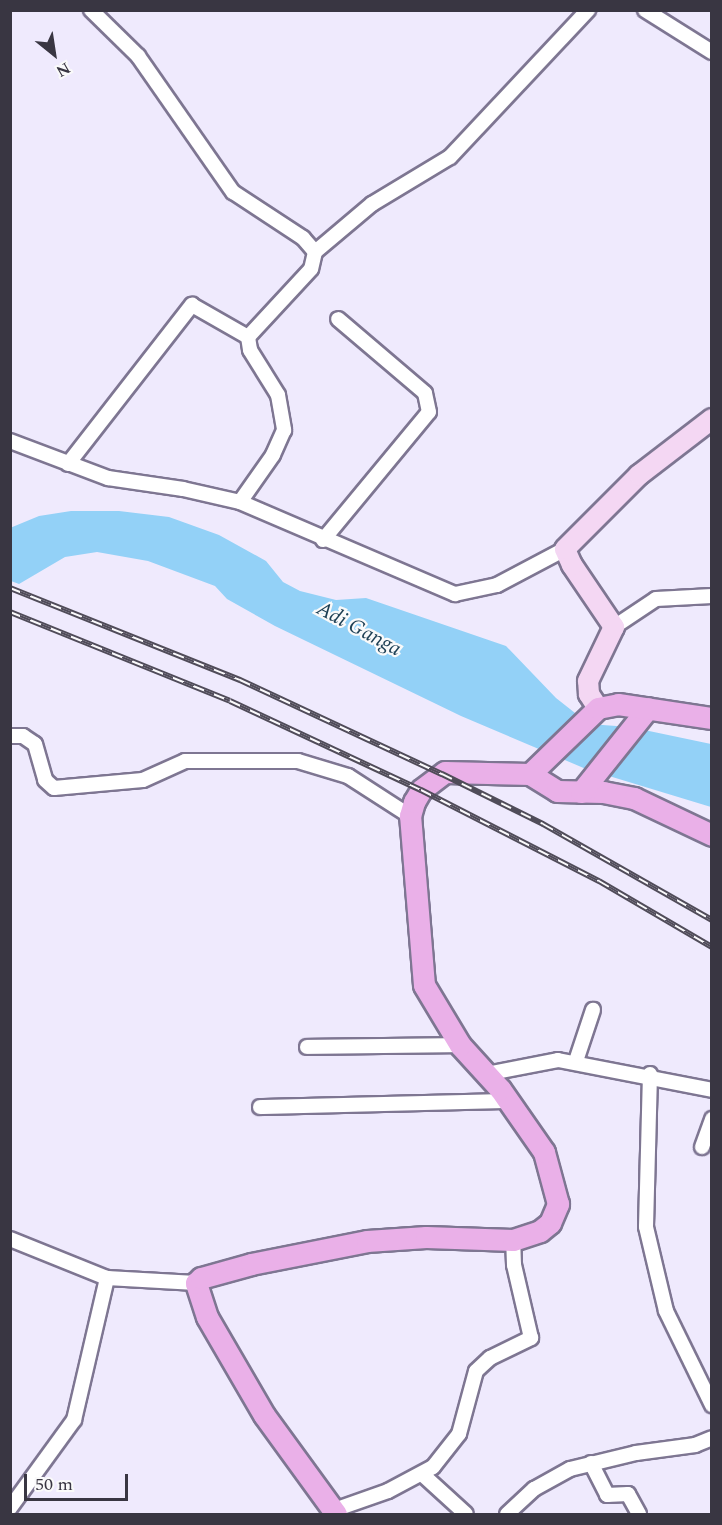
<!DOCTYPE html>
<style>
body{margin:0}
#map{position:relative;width:722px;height:1525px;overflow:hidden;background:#efeafd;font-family:Spectral,serif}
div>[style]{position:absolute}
.water>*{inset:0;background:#93d1f7}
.roads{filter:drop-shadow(2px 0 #7e7692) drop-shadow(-2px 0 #7e7692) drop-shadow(0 2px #7e7692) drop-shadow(0 -2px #7e7692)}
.minor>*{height:14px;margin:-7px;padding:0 7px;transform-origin:7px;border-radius:7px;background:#fff}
.secondary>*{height:20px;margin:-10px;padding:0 10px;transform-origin:10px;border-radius:10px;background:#f4d7f3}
.primary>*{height:21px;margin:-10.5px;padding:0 10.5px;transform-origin:10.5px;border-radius:10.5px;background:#eab0e8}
.rail>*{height:6px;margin-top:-3px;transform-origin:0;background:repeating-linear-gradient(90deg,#fafafa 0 11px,#504c59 0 22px);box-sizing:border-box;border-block:2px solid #504c59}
span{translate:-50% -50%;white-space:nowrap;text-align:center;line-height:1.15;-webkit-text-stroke:4.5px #fafafa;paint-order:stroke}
.water-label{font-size:21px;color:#1d3f54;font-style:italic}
.frame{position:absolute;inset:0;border:12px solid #393642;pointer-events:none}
.north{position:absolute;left:24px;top:24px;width:60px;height:60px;-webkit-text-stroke:4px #fafafa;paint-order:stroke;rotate:150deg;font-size:16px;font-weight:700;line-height:24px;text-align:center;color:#393642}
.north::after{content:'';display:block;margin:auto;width:21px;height:27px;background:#393642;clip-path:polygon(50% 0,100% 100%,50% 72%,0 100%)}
.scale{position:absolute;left:24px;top:1474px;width:104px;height:27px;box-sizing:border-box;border:3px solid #393642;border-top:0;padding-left:8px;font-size:18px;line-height:21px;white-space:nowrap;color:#393642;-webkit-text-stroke:4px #fafafa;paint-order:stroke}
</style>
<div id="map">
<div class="water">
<i style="clip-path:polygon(71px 511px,119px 511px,169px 517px,219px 535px,266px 561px,283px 582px,300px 591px,336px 600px,366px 598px,506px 646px,556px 698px,589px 724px,630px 727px,711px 744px,711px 807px,586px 769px,461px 716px,275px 626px,227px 599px,215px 586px,148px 561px,97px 552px,65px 557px,19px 584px,11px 581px,10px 528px,39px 516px)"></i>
</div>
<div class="roads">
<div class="minor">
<i style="left:91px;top:10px;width:66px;rotate:44.4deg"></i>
<i style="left:138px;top:56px;width:166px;rotate:55.1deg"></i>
<i style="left:233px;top:192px;width:84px;rotate:33.3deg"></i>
<i style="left:303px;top:238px;width:18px;rotate:49deg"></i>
<i style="left:315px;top:252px;width:17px;rotate:103deg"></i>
<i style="left:311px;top:269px;width:93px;rotate:132.8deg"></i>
<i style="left:248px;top:337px;width:13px;rotate:81deg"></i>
<i style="left:250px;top:350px;width:53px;rotate:58.1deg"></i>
<i style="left:278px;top:395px;width:36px;rotate:80deg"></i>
<i style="left:284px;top:430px;width:27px;rotate:114deg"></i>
<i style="left:273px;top:455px;width:57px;rotate:125.1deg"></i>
<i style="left:645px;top:10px;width:79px;rotate:32.1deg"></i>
<i style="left:315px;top:252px;width:75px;rotate:-40.1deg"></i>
<i style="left:372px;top:204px;width:91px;rotate:-31.1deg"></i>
<i style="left:450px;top:157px;width:202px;rotate:-46.8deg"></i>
<i style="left:10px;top:441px;width:105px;rotate:20.7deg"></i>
<i style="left:108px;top:478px;width:76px;rotate:8.3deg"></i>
<i style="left:183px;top:489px;width:58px;rotate:12.8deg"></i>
<i style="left:240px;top:502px;width:234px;rotate:23.2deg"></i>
<i style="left:455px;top:594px;width:43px;rotate:-12.1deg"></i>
<i style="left:497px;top:585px;width:77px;rotate:-27.9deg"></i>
<i style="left:68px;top:464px;width:202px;rotate:-52.1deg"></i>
<i style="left:192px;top:305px;width:64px;rotate:29.7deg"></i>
<i style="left:323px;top:540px;width:166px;rotate:-50.4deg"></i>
<i style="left:429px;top:412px;width:19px;rotate:-102deg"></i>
<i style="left:425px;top:393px;width:114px;rotate:-139.6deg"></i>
<i style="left:614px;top:627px;width:50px;rotate:-33.7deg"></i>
<i style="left:656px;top:599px;width:56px;rotate:-3.1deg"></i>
<i style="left:10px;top:736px;width:13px"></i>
<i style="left:23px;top:736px;width:14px;rotate:34deg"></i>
<i style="left:35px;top:744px;width:37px;rotate:74deg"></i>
<i style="left:45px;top:780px;width:12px;rotate:42deg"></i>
<i style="left:54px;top:788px;width:89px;rotate:-5.1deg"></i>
<i style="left:143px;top:780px;width:46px;rotate:-24.3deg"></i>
<i style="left:185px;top:761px;width:113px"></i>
<i style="left:298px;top:761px;width:52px;rotate:16.7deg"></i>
<i style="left:348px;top:776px;width:74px;rotate:32.8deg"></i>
<i style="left:307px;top:1047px;width:153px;rotate:-0.7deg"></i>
<i style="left:576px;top:1061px;width:54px;rotate:-71.6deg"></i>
<i style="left:486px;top:1074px;width:73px;rotate:-11deg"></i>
<i style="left:558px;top:1060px;width:157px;rotate:11deg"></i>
<i style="left:650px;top:1074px;width:153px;rotate:91.5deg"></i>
<i style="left:646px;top:1227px;width:86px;rotate:76.6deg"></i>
<i style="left:666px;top:1311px;width:105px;rotate:63.9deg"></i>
<i style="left:260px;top:1107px;width:248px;rotate:-1.4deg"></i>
<i style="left:702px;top:1147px;width:30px;rotate:-70deg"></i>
<i style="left:10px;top:1239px;width:105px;rotate:21.9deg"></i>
<i style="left:107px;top:1278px;width:89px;rotate:3.2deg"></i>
<i style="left:591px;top:1463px;width:36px;rotate:63deg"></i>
<i style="left:607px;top:1495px;width:21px;rotate:-3deg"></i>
<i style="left:628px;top:1494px;width:23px;rotate:61deg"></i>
<i style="left:422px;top:1474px;width:59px;rotate:42.3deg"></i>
<i style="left:10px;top:1508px;width:109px;rotate:-54deg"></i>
<i style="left:74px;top:1420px;width:146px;rotate:-76.9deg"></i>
<i style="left:334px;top:1510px;width:57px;rotate:-19.4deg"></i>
<i style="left:388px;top:1491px;width:51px;rotate:-28.1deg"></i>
<i style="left:433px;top:1467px;width:42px;rotate:-51.8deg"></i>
<i style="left:459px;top:1434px;width:65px;rotate:-74.9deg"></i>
<i style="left:476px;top:1371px;width:19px;rotate:-43deg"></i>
<i style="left:490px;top:1358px;width:46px;rotate:-26deg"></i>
<i style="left:531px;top:1338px;width:75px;rotate:-103.1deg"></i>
<i style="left:514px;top:1265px;width:25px;rotate:-92deg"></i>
<i style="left:507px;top:1514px;width:37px;rotate:-43deg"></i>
<i style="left:534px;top:1489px;width:41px;rotate:-29.1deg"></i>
<i style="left:570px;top:1469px;width:68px;rotate:-13.6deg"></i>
<i style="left:636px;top:1453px;width:60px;rotate:-7.7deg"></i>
<i style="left:695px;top:1445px;width:18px;rotate:-22deg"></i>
</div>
<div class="secondary">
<i style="left:598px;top:708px;width:17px;rotate:-123deg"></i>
<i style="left:589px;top:694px;width:13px;rotate:-94deg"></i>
<i style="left:588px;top:681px;width:60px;rotate:-64.3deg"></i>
<i style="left:614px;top:627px;width:75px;rotate:-124.1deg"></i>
<i style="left:572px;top:565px;width:17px;rotate:-114deg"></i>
<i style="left:565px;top:549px;width:105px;rotate:-45deg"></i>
<i style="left:639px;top:475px;width:92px;rotate:-37.5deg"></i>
</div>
<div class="primary">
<i style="left:530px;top:774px;width:32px;rotate:32deg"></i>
<i style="left:557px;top:791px;width:46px;rotate:1.2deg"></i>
<i style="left:603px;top:792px;width:32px;rotate:11deg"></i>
<i style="left:634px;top:798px;width:86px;rotate:25.4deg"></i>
<i style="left:581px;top:792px;width:107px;rotate:-51.4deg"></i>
<i style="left:336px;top:1514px;width:122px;rotate:-126deg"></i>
<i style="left:264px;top:1415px;width:113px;rotate:-120.2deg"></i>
<i style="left:207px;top:1317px;width:36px;rotate:-108deg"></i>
<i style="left:196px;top:1283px;width:7px;rotate:-45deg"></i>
<i style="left:201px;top:1278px;width:52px;rotate:-15.6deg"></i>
<i style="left:251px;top:1264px;width:118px;rotate:-11.2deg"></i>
<i style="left:367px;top:1241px;width:59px;rotate:-3.9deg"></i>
<i style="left:426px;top:1237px;width:87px;rotate:2deg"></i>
<i style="left:513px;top:1240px;width:28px;rotate:-18deg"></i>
<i style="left:540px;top:1231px;width:13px;rotate:-39deg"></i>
<i style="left:550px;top:1223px;width:21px;rotate:-67deg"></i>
<i style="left:558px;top:1204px;width:54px;rotate:-105.1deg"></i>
<i style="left:544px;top:1152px;width:77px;rotate:-124.9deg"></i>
<i style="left:500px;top:1089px;width:59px;rotate:-132.3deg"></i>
<i style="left:460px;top:1045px;width:70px;rotate:-121deg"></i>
<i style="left:424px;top:985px;width:170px;rotate:-94.7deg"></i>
<i style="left:410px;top:816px;width:15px;rotate:-74deg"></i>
<i style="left:414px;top:802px;width:14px;rotate:-60deg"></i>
<i style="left:421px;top:790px;width:30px;rotate:-37deg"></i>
<i style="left:445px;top:772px;width:85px;rotate:1.3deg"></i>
<i style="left:530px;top:774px;width:95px;rotate:-44.1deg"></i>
<i style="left:598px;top:708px;width:20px;rotate:-11deg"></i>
<i style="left:618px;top:704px;width:95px;rotate:8.5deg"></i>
</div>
</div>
<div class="rail">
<i style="left:10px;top:588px;width:248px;rotate:21.8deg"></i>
<i style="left:240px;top:680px;width:223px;rotate:25deg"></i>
<i style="left:442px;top:774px;width:113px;rotate:26.3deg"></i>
<i style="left:543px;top:824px;width:194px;rotate:29.6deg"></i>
<i style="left:10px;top:612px;width:237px;rotate:22deg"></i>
<i style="left:230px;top:701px;width:211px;rotate:25deg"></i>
<i style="left:421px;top:790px;width:200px;rotate:27.1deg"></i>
<i style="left:599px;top:881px;width:131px;rotate:30.3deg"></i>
</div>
<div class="water-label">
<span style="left:359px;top:629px;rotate:28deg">Adi Ganga</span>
</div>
<div class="frame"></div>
<div class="north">N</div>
<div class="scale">50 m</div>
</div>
